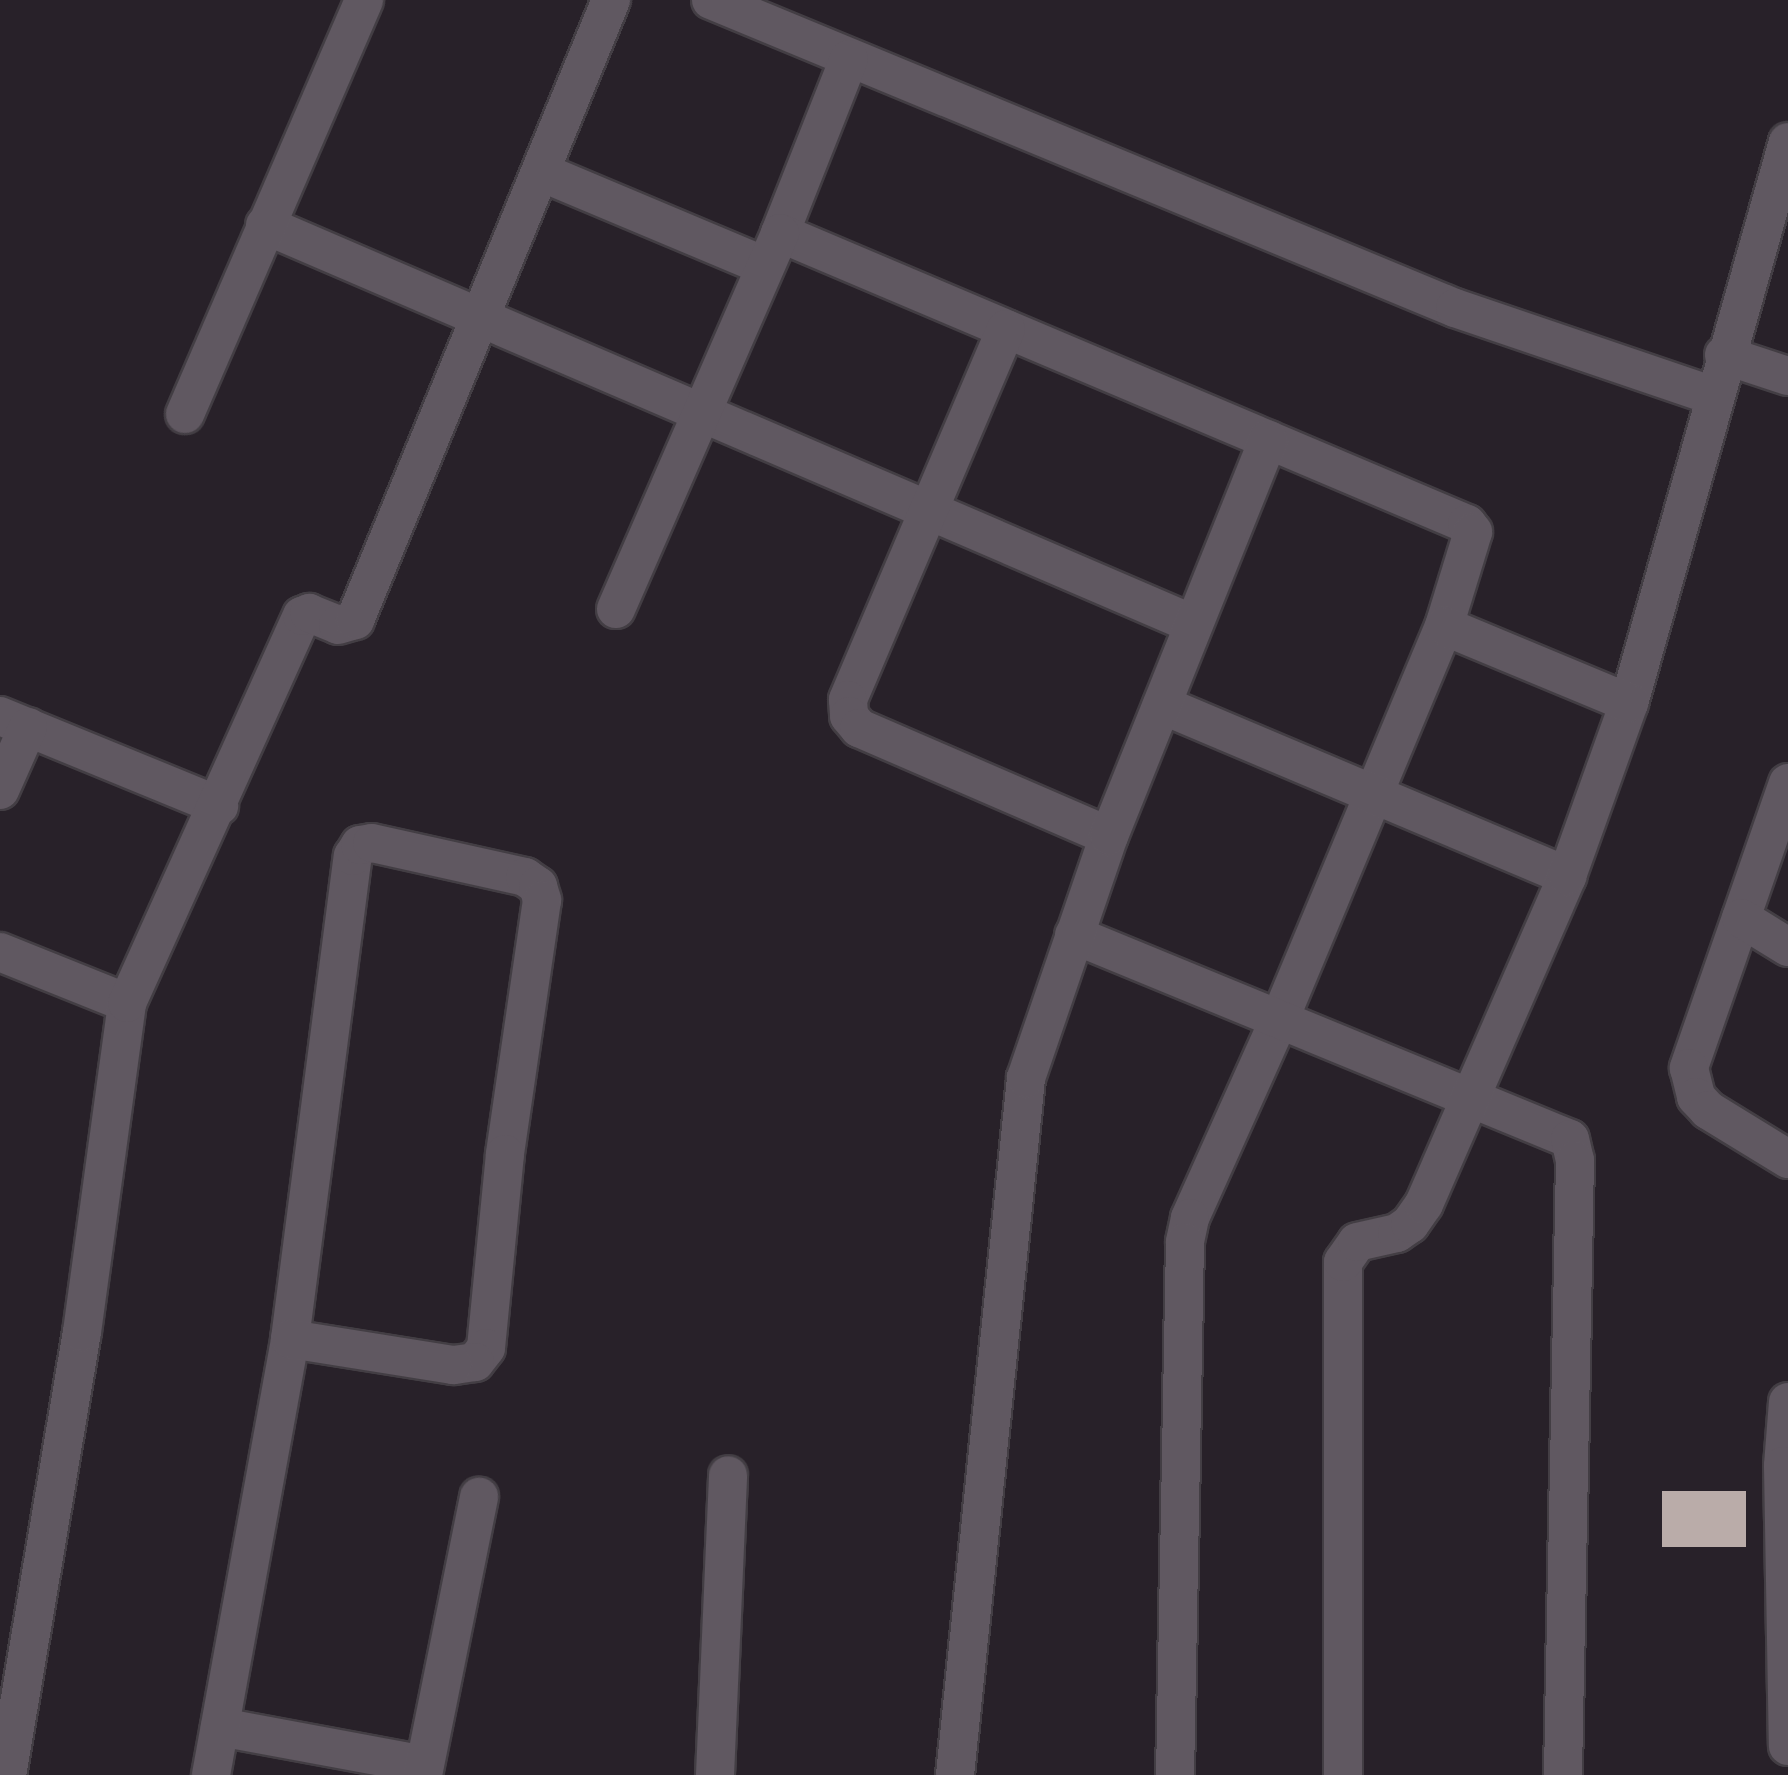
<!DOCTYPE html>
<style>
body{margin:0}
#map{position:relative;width:1788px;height:1775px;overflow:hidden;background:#282129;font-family:Roboto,sans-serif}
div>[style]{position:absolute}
.building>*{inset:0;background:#baaca9;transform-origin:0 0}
.roads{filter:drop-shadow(2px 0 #433e44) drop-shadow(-2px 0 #433e44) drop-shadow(0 2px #433e44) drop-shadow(0 -2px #433e44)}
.minor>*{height:38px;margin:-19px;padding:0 19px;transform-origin:19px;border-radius:19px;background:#605861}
span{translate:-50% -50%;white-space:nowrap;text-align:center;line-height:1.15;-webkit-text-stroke:7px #282129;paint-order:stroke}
</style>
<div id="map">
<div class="building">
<i style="left:1746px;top:1491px;width:56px;height:84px;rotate:90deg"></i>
</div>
<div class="roads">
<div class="minor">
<i style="left:711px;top:0;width:805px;rotate:22.49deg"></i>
<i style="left:1455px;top:308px;width:274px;rotate:18.8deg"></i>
<i style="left:849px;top:59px;width:187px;rotate:111.6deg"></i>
<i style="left:780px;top:233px;width:746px;rotate:22.96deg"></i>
<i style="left:1467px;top:524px;width:10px;rotate:53deg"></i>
<i style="left:1473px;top:532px;width:98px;rotate:107.1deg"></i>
<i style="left:1444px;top:626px;width:429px;rotate:112.7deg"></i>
<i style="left:1278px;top:1022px;width:215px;rotate:114.2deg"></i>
<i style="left:1190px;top:1218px;width:25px;rotate:102deg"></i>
<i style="left:1185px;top:1242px;width:533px;rotate:91.07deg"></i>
<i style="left:541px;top:172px;width:243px;rotate:22.8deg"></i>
<i style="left:265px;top:225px;width:1010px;rotate:23.27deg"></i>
<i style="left:1006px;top:329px;width:403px;rotate:113.1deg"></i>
<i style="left:848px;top:700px;width:16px;rotate:86deg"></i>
<i style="left:849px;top:716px;width:16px;rotate:50deg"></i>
<i style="left:859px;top:728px;width:272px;rotate:23.4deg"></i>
<i style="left:1724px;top:355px;width:67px;rotate:18.2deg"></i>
<i style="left:185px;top:414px;width:451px;rotate:-66.6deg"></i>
<i style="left:616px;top:609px;width:410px;rotate:-66.4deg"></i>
<i style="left:1629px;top:703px;width:583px;rotate:-74.18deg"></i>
<i style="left:1162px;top:705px;width:440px;rotate:22.9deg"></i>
<i style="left:0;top:716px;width:237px;rotate:22.3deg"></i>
<i style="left:1788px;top:783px;width:302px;rotate:109.2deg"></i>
<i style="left:1689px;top:1068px;width:30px;rotate:76deg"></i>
<i style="left:1696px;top:1097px;width:18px;rotate:47deg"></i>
<i style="left:1708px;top:1110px;width:94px;rotate:31.5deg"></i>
<i style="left:0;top:790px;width:69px;rotate:-66deg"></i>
<i style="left:1741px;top:918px;width:55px;rotate:31.7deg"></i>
<i style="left:1074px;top:935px;width:536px;rotate:22.36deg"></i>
<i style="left:1570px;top:1139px;width:22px;rotate:77deg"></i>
<i style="left:1575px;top:1160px;width:615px;rotate:91.12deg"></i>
<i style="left:0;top:952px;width:137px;rotate:21.9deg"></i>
<i style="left:1788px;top:1402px;width:64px;rotate:94.5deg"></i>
<i style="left:1783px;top:1466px;width:280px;rotate:89deg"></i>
<i style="left:220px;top:1727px;width:208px;rotate:10.5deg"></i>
<i style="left:7px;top:1775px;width:449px;rotate:-80.4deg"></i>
<i style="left:82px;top:1332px;width:332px;rotate:-82.2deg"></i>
<i style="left:127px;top:1003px;width:425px;rotate:-65.7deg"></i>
<i style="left:302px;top:616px;width:8px;rotate:-23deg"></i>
<i style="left:309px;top:613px;width:31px;rotate:22deg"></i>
<i style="left:338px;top:625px;width:18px;rotate:-16deg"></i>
<i style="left:355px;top:620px;width:671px;rotate:-67.56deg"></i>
<i style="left:211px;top:1775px;width:443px;rotate:-79.7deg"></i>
<i style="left:290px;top:1339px;width:487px;rotate:-82.6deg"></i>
<i style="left:353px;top:856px;width:13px;rotate:-58deg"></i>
<i style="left:360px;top:845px;width:12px;rotate:-9deg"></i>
<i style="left:372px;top:843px;width:157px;rotate:12.5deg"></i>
<i style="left:525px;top:877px;width:16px;rotate:35deg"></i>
<i style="left:538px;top:886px;width:15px;rotate:74deg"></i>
<i style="left:542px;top:900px;width:257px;rotate:98.3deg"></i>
<i style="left:505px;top:1154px;width:195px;rotate:95.6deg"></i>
<i style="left:486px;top:1348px;width:18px;rotate:128deg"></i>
<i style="left:475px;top:1362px;width:22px;rotate:172deg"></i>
<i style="left:453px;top:1365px;width:165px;rotate:-170.9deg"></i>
<i style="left:423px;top:1775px;width:284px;rotate:-78.6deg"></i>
<i style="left:715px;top:1775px;width:300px;rotate:-87.5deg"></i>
<i style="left:955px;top:1775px;width:701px;rotate:-84.18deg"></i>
<i style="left:1026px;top:1078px;width:256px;rotate:-71.1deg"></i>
<i style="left:1109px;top:836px;width:427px;rotate:-68.1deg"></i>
<i style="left:1343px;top:1775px;width:513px;rotate:-90deg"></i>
<i style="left:1343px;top:1262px;width:24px;rotate:-55deg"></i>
<i style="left:1357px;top:1242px;width:41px;rotate:-12.7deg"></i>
<i style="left:1397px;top:1233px;width:16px;rotate:-35deg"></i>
<i style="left:1410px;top:1224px;width:24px;rotate:-55deg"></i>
<i style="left:1424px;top:1204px;width:358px;rotate:-66.4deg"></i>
<i style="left:1567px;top:876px;width:184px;rotate:-70.3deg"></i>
<i style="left:1629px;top:703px;width:200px;rotate:-157.4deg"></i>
</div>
</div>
</div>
